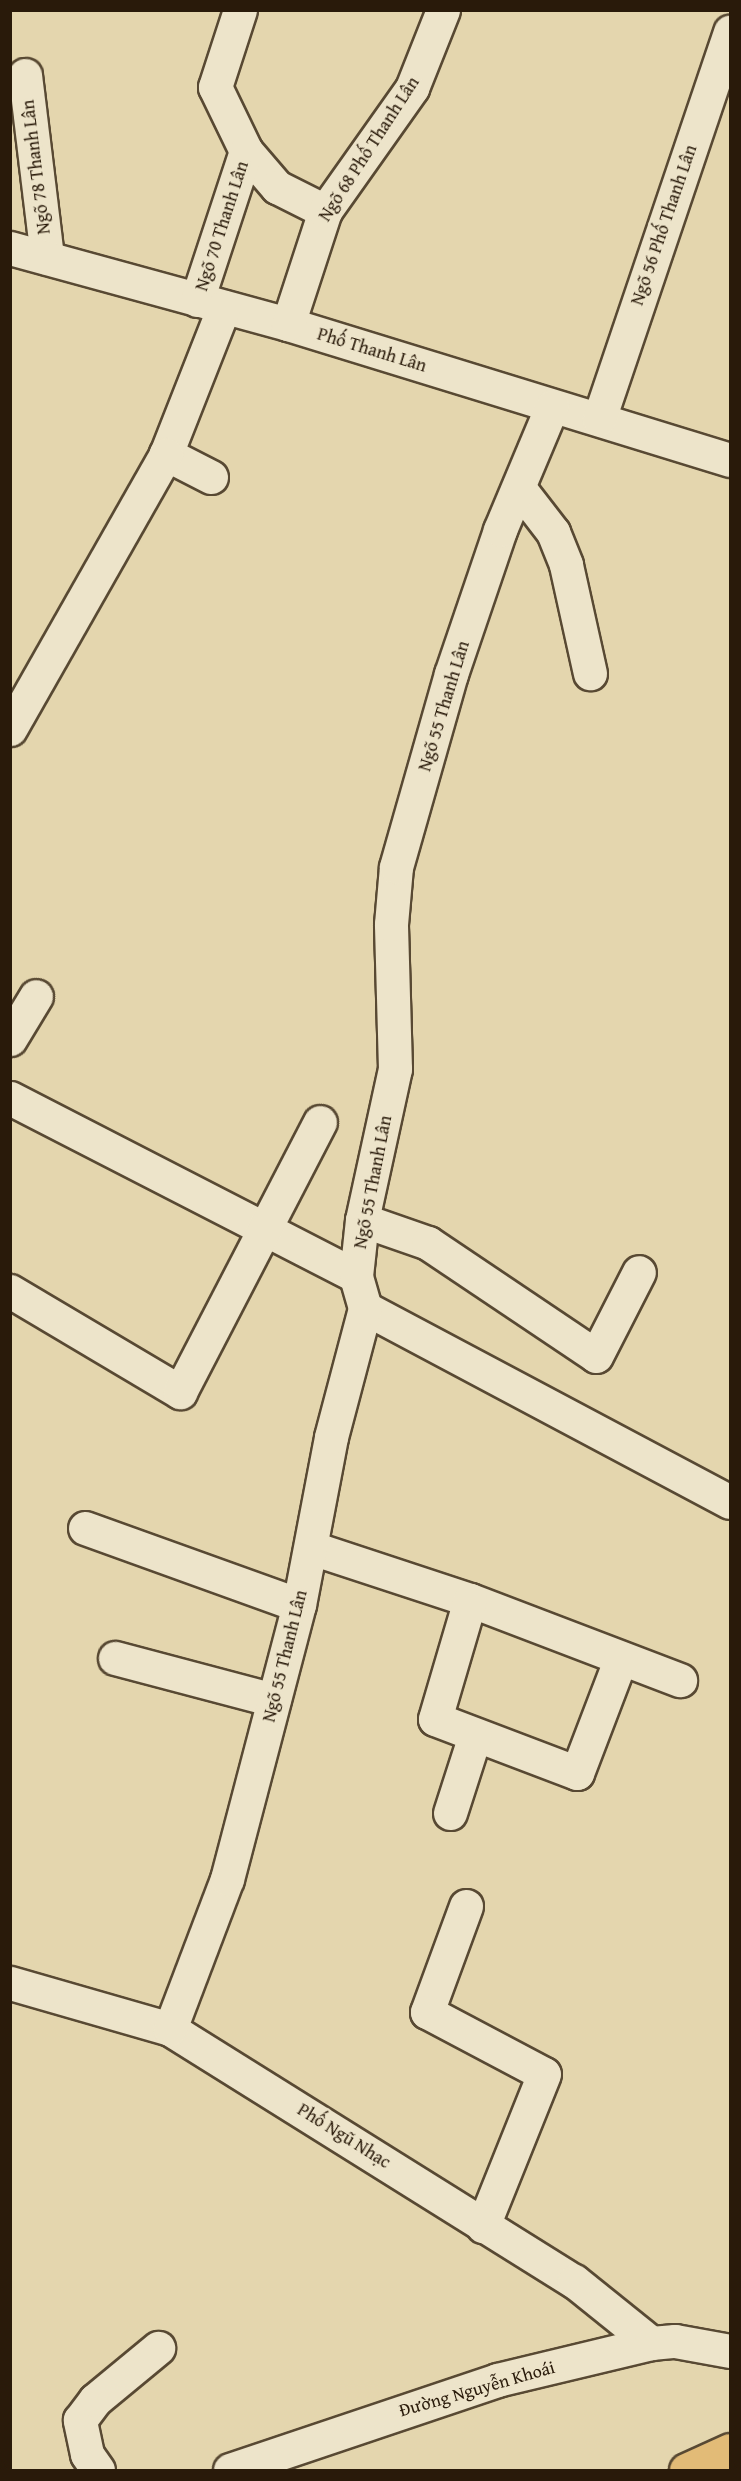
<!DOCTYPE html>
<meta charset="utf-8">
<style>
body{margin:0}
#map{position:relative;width:741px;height:2481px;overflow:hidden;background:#e4d6ae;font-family:"Gentium Book Plus",serif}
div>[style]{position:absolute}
.roads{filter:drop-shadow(2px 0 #584933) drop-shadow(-2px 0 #584933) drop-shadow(0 2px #584933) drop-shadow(0 -2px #584933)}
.minor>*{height:33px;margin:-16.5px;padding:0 16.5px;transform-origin:16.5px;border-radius:16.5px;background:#ede4ca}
.major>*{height:33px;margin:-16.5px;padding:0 16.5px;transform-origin:16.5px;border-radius:16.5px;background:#e2bb77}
span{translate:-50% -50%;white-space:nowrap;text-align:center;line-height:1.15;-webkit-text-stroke:4.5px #ede4ca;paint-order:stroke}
.street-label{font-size:18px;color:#291a0a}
.frame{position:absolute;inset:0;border:12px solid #291a0a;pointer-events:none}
</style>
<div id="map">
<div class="roads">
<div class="minor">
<i style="left:240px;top:10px;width:81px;rotate:108deg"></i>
<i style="left:215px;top:87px;width:71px;rotate:64.2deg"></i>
<i style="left:246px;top:151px;width:48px;rotate:49.3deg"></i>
<i style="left:277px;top:187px;width:54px;rotate:26.6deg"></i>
<i style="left:25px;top:75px;width:184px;rotate:83.1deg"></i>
<i style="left:10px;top:248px;width:288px;rotate:15.3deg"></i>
<i style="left:288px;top:324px;width:462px;rotate:17.1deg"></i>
<i style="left:197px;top:300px;width:157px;rotate:-71.8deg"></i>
<i style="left:288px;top:324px;width:119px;rotate:-71.9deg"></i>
<i style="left:325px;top:211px;width:151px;rotate:-54.7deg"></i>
<i style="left:412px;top:88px;width:84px;rotate:-68.3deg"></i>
<i style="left:599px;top:419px;width:409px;rotate:-71.3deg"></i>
<i style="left:211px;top:477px;width:51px;rotate:-152.9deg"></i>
<i style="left:166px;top:454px;width:158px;rotate:-68.5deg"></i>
<i style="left:519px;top:488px;width:56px;rotate:52.3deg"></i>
<i style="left:553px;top:532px;width:35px;rotate:68deg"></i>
<i style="left:566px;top:565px;width:111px;rotate:77.5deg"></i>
<i style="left:10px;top:729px;width:316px;rotate:-60.4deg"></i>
<i style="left:10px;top:1039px;width:50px;rotate:-58.8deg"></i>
<i style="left:10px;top:1098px;width:389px;rotate:27.2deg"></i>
<i style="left:362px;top:1220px;width:70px;rotate:19.2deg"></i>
<i style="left:428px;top:1243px;width:202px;rotate:33.9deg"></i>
<i style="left:596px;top:1356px;width:94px;rotate:-62.9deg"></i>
<i style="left:10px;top:1291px;width:198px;rotate:30.7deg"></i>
<i style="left:180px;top:1392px;width:304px;rotate:-62.6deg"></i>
<i style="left:365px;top:1308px;width:413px;rotate:28deg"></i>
<i style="left:85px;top:1528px;width:227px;rotate:19.8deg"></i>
<i style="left:312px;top:1548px;width:166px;rotate:18.2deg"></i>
<i style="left:470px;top:1600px;width:225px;rotate:20.9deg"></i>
<i style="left:470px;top:1600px;width:124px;rotate:106.4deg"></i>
<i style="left:435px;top:1719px;width:152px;rotate:20.8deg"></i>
<i style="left:577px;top:1773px;width:123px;rotate:-69.1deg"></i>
<i style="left:115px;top:1658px;width:164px;rotate:14.8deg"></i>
<i style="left:450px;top:1813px;width:82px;rotate:-72.2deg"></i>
<i style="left:466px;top:1906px;width:113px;rotate:110.2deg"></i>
<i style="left:427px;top:2012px;width:132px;rotate:27.9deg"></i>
<i style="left:544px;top:2074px;width:164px;rotate:111.9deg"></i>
<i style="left:10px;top:1983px;width:166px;rotate:16deg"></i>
<i style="left:170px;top:2029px;width:476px;rotate:32deg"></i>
<i style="left:574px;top:2281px;width:99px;rotate:38.8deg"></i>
<i style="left:170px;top:2029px;width:160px;rotate:-69.2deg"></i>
<i style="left:227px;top:1879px;width:283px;rotate:-75.3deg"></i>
<i style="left:299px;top:1605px;width:171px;rotate:-79.2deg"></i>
<i style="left:331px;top:1437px;width:133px;rotate:-75.2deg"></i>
<i style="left:365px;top:1308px;width:33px;rotate:-106deg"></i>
<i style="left:356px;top:1276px;width:56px;rotate:-83.9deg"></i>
<i style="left:362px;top:1220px;width:155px;rotate:-77.7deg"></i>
<i style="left:395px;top:1069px;width:145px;rotate:-91.6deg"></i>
<i style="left:391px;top:924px;width:57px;rotate:-85deg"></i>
<i style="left:396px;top:867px;width:201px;rotate:-74.1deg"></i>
<i style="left:451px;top:674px;width:152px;rotate:-71.2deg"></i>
<i style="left:500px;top:530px;width:134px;rotate:-67.2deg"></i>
<i style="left:98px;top:2470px;width:19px;rotate:-125deg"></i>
<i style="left:87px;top:2454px;width:35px;rotate:-102deg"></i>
<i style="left:80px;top:2420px;width:25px;rotate:-53deg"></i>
<i style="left:95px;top:2400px;width:82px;rotate:-39.5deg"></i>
<i style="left:230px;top:2470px;width:282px;rotate:-18.6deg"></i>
<i style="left:497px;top:2380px;width:158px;rotate:-13.5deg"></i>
<i style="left:651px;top:2343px;width:24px;rotate:-5deg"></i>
<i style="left:675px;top:2341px;width:56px;rotate:10.3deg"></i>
</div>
<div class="major">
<i style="left:686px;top:2470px;width:48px;rotate:-24.4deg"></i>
</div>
</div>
<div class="street-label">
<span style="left:369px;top:149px;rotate:-57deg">Ngõ 68 Phố Thanh Lân</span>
<span style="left:36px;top:167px;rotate:-97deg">Ngõ 78 Thanh Lân</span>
<span style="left:664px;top:225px;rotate:-71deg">Ngõ 56 Phố Thanh Lân</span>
<span style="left:222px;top:226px;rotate:-72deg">Ngõ 70 Thanh Lân</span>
<span style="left:372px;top:350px;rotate:17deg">Phố Thanh Lân</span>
<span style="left:444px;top:706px;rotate:-73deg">Ngõ 55 Thanh Lân</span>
<span style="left:373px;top:1182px;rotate:-79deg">Ngõ 55 Thanh Lân</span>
<span style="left:285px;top:1656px;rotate:-76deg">Ngõ 55 Thanh Lân</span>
<span style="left:344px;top:2136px;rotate:32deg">Phố Ngũ Nhạc</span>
<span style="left:477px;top:2389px;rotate:-16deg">Đường Nguyễn Khoái</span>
</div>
<div class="frame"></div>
</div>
